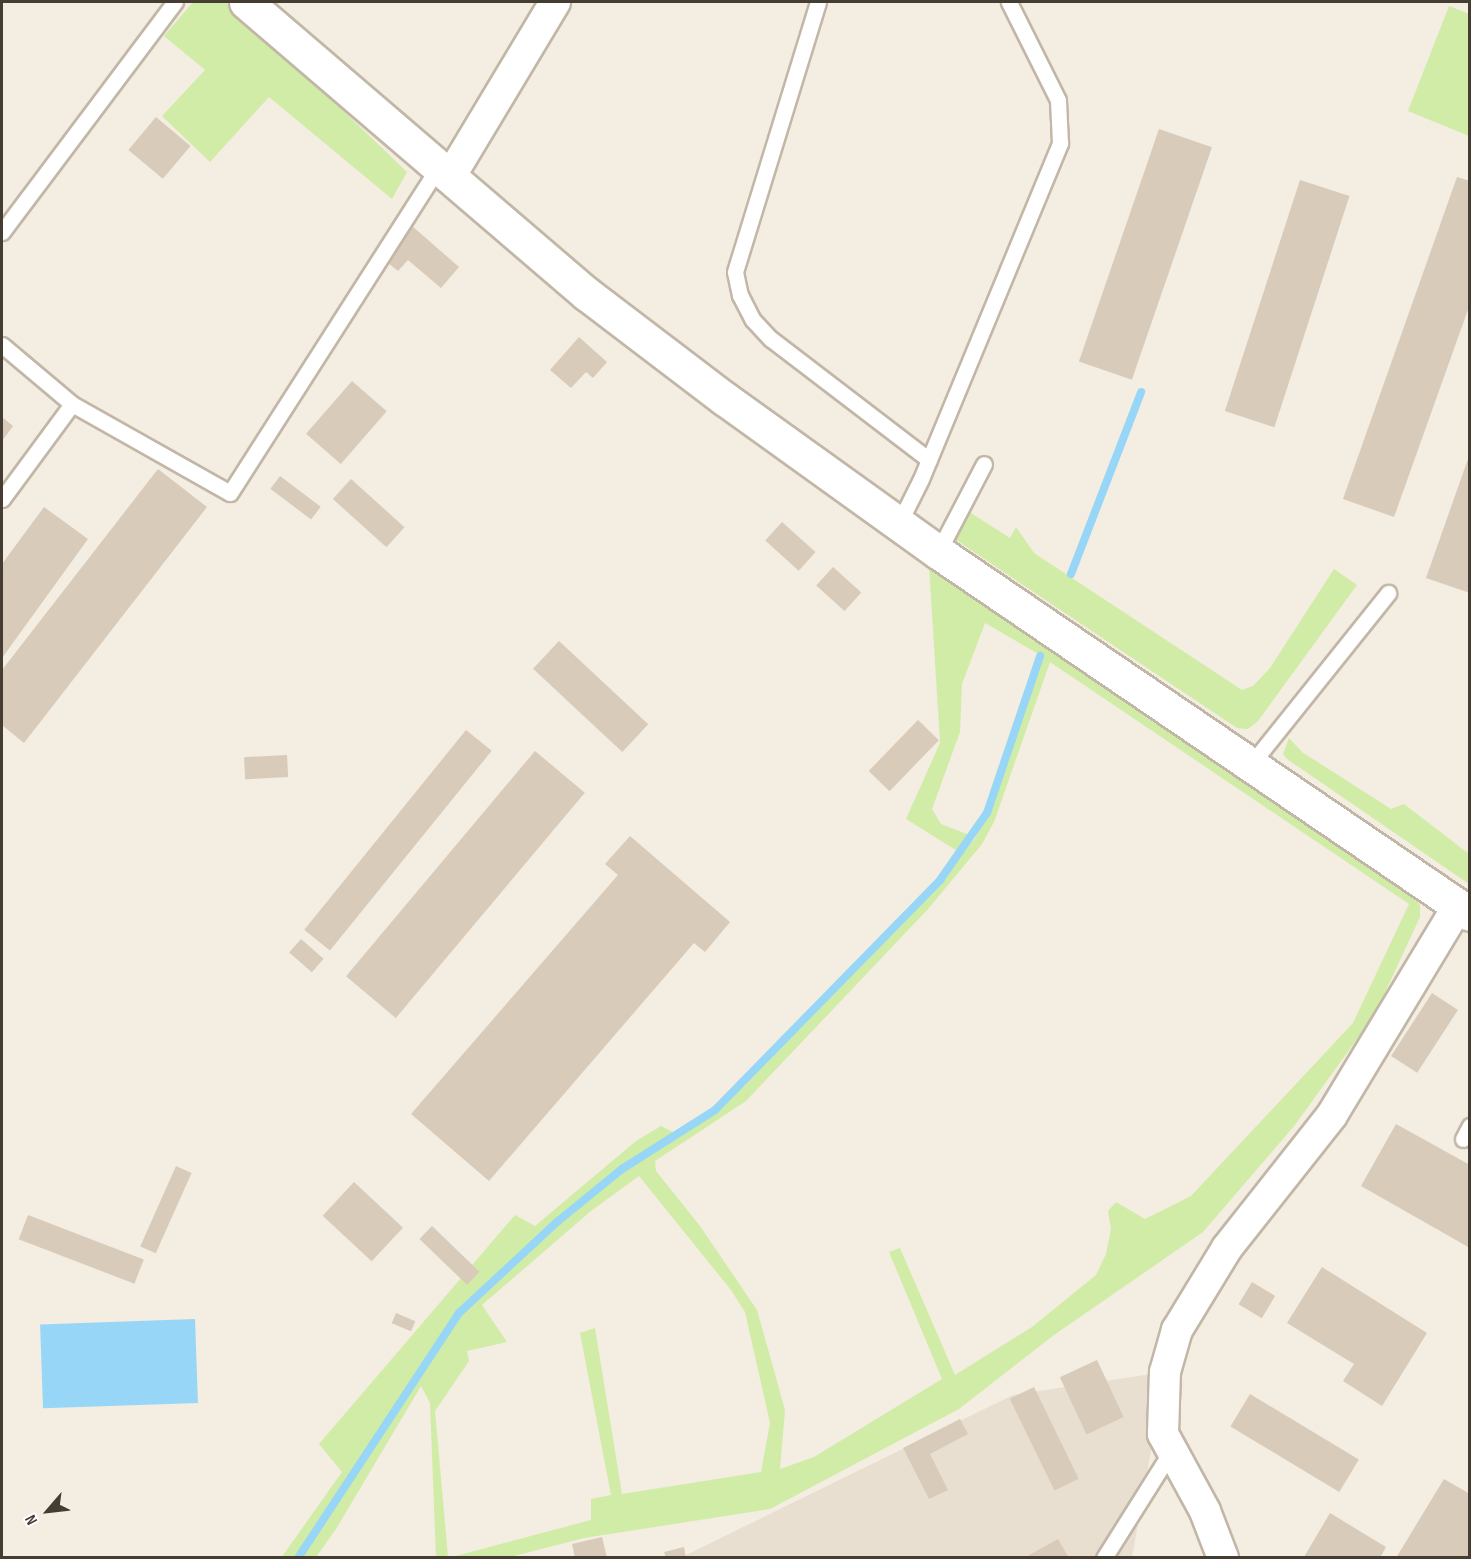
<!DOCTYPE html>
<style>
body{margin:0}
#map{position:relative;width:1471px;height:1559px;overflow:hidden;background:#f3ede2;font-family:"Sofia Sans Condensed",sans-serif}
div>[style]{position:absolute}
.residential>*{inset:0;background:#e8dfd0}
.green>*{inset:0;background:#d1eca6}
.water>*{inset:0;background:#97d6f7;transform-origin:0 0}
.stream>*{height:8px;margin:-4px;padding:0 4px;transform-origin:4px;border-radius:4px;background:#97d6f7}
.building>*{inset:0;background:#d9cbb9;transform-origin:0 0}
.roads{filter:drop-shadow(2px 0 #c2b7a7) drop-shadow(-2px 0 #c2b7a7) drop-shadow(0 2px #c2b7a7) drop-shadow(0 -2px #c2b7a7)}
.service>*{height:15px;margin:-7.5px;padding:0 7.5px;transform-origin:7.5px;border-radius:7.5px;background:#fff}
.minor>*{height:30px;margin:-15px;padding:0 15px;transform-origin:15px;border-radius:15px;background:#fff}
.tertiary>*{height:33px;margin:-16.5px;padding:0 16.5px;transform-origin:16.5px;border-radius:16.5px;background:#fff}
span{translate:-50% -50%;white-space:nowrap;text-align:center;line-height:1.15;-webkit-text-stroke:4.5px #fff;paint-order:stroke}
.frame{position:absolute;inset:0;border:3px solid #453d32;pointer-events:none}
.north{position:absolute;left:18px;top:1481px;width:60px;height:60px;-webkit-text-stroke:4px #fff;paint-order:stroke;rotate:242deg;font-size:16px;font-weight:700;line-height:24px;text-align:center;color:#453d32}
.north::after{content:'';display:block;margin:auto;width:21px;height:27px;background:#453d32;clip-path:polygon(50% 0,100% 100%,50% 72%,0 100%)}
</style>
<div id="map">
<div class="residential">
<i style="clip-path:polygon(1165px 1372px,1132px 1557px,680px 1558px,1013px 1395px)"></i>
</div>
<div class="green">
<i style="clip-path:polygon(193px 2px,230px 2px,407px 172px,392px 199px,269px 97px,210px 162px,162px 116px,205px 70px,164px 36px)"></i>
<i style="clip-path:polygon(1449px 6px,1469px 14px,1469px 136px,1408px 111px)"></i>
<i style="clip-path:polygon(960px 506px,1010px 538px,1016px 527px,1034px 553px,1242px 690px,1253px 686px,1270px 668px,1334px 569px,1357px 585px,1258px 721px,1248px 729px,1237px 728px,956px 540px,953px 531px)"></i>
<i style="clip-path:polygon(evenodd,929px 565px,1410px 892px,1420px 905px,1420px 917px,1375px 1014px,1295px 1125px,1203px 1232px,1054px 1335px,959px 1409px,770px 1509px,584px 1538px,510px 1557px,452px 1557px,591px 1520px,591px 1499px,611px 1495px,580px 1333px,595px 1328px,622px 1494px,761px 1472px,770px 1423px,745px 1312px,731px 1290px,639px 1176px,591px 1211px,482px 1305px,507px 1342px,467px 1351px,469px 1361px,435px 1411px,448px 1557px,436px 1557px,430px 1403px,421px 1386px,336px 1529px,316px 1557px,300px 1558px,460px 1314px,557px 1223px,624px 1170px,679px 1137px,745px 1085px,941px 881px,975px 838px,988px 814px,1042px 656px,985px 623px,962px 684px,960px 732px,932px 809px,941px 824px,972px 836px,959px 852px,906px 819px,940px 743px,929px 565px,1050px 662px,1409px 904px,1353px 1023px,1191px 1196px,1145px 1219px,1116px 1202px,1108px 1211px,1111px 1229px,1106px 1254px,1096px 1275px,1032px 1327px,955px 1375px,900px 1248px,889px 1252px,942px 1379px,814px 1457px,780px 1469px,785px 1410px,757px 1310px,700px 1226px,656px 1171px,655px 1161px,746px 1101px,928px 909px,982px 844px,994px 822px,1050px 662px)"></i>
<i style="clip-path:polygon(1289px 738px,1302px 752px,1391px 809px,1404px 804px,1469px 854px,1469px 884px,1287px 759px,1283px 754px)"></i>
<i style="clip-path:polygon(661px 1126px,677px 1134px,635px 1157px,555px 1220px,457px 1312px,296px 1557px,281px 1558px,342px 1472px,319px 1444px,515px 1215px,535px 1226px,636px 1141px)"></i>
</div>
<div class="water">
<i style="left:195px;top:1319px;width:84px;height:155px;rotate:88deg"></i>
</div>
<div class="stream">
<i style="left:1130px;top:421px;width:31px;rotate:-69deg"></i>
<i style="left:1071px;top:574px;width:161px;rotate:-68.9deg"></i>
<i style="left:298px;top:1558px;width:293px;rotate:-56.7deg"></i>
<i style="left:459px;top:1313px;width:134px;rotate:-42.9deg"></i>
<i style="left:557px;top:1222px;width:84px;rotate:-39.2deg"></i>
<i style="left:622px;top:1169px;width:110px;rotate:-32.4deg"></i>
<i style="left:715px;top:1110px;width:322px;rotate:-45.6deg"></i>
<i style="left:940px;top:880px;width:82px;rotate:-55deg"></i>
<i style="left:987px;top:813px;width:166px;rotate:-71.3deg"></i>
</div>
<div class="building">
<i style="left:156px;top:117px;width:45px;height:43px;rotate:40deg"></i>
<i style="left:1159px;top:129px;width:56px;height:246px;rotate:19deg"></i>
<i style="clip-path:polygon(1457px 177px,1470px 181px,1470px 304px,1394px 517px,1343px 499px)"></i>
<i style="left:1300px;top:180px;width:52px;height:243px;rotate:18deg"></i>
<i style="clip-path:polygon(412px 226px,459px 267px,441px 288px,408px 260px,398px 271px,383px 259px)"></i>
<i style="clip-path:polygon(579px 337px,607px 362px,593px 378px,586px 372px,571px 388px,550px 370px)"></i>
<i style="left:352px;top:381px;width:46px;height:70px;rotate:41deg"></i>
<i style="clip-path:polygon(2px 417px,13px 426px,2px 441px)"></i>
<i style="clip-path:polygon(1469px 456px,1470px 456px,1470px 593px,1426px 578px)"></i>
<i style="clip-path:polygon(158px 469px,207px 507px,24px 743px,2px 725px,2px 670px)"></i>
<i style="left:280px;top:476px;width:51px;height:16px;rotate:37deg"></i>
<i style="left:351px;top:479px;width:72px;height:27px;rotate:42deg"></i>
<i style="clip-path:polygon(44px 507px,88px 539px,2px 658px,2px 564px)"></i>
<i style="left:782px;top:522px;width:45px;height:25px;rotate:42deg"></i>
<i style="left:833px;top:567px;width:38px;height:25px;rotate:42deg"></i>
<i style="left:559px;top:641px;width:122px;height:38px;rotate:43deg"></i>
<i style="left:918px;top:720px;width:29px;height:71px;rotate:44deg"></i>
<i style="left:466px;top:730px;width:33px;height:257px;rotate:39deg"></i>
<i style="left:535px;top:751px;width:65px;height:294px;rotate:40deg"></i>
<i style="left:287px;top:755px;width:22px;height:43px;rotate:87deg"></i>
<i style="clip-path:polygon(630px 836px,730px 922px,705px 952px,694px 943px,489px 1181px,411px 1114px,618px 875px,605px 864px)"></i>
<i style="left:301px;top:939px;width:30px;height:18px;rotate:41deg"></i>
<i style="left:1432px;top:993px;width:31px;height:75px;rotate:33deg"></i>
<i style="clip-path:polygon(1396px 1124px,1470px 1165px,1470px 1248px,1361px 1186px)"></i>
<i style="left:176px;top:1166px;width:17px;height:88px;rotate:24deg"></i>
<i style="left:354px;top:1182px;width:67px;height:46px;rotate:43deg"></i>
<i style="left:28px;top:1215px;width:124px;height:26px;rotate:21deg"></i>
<i style="left:432px;top:1226px;width:66px;height:18px;rotate:44deg"></i>
<i style="clip-path:polygon(1322px 1267px,1427px 1333px,1382px 1406px,1343px 1381px,1354px 1364px,1287px 1323px)"></i>
<i style="left:1252px;top:1282px;width:27px;height:26px;rotate:31deg"></i>
<i style="left:396px;top:1313px;width:21px;height:11px;rotate:23deg"></i>
<i style="left:1097px;top:1360px;width:63px;height:41px;rotate:65deg"></i>
<i style="left:1034px;top:1387px;width:102px;height:27px;rotate:64deg"></i>
<i style="left:1250px;top:1394px;width:127px;height:38px;rotate:31deg"></i>
<i style="clip-path:polygon(960px 1419px,968px 1434px,930px 1454px,948px 1490px,929px 1499px,903px 1448px)"></i>
<i style="clip-path:polygon(1444px 1479px,1470px 1494px,1470px 1558px,1396px 1558px)"></i>
<i style="clip-path:polygon(1330px 1513px,1386px 1547px,1380px 1558px,1304px 1557px)"></i>
<i style="clip-path:polygon(602px 1537px,607px 1558px,575px 1558px,572px 1544px)"></i>
<i style="clip-path:polygon(1058px 1539px,1069px 1558px,1024px 1558px)"></i>
<i style="clip-path:polygon(684px 1547px,686px 1558px,666px 1558px,664px 1552px)"></i>
</div>
<div class="roads">
<div class="service">
<i style="left:818px;top:2px;width:282px;rotate:107.1deg"></i>
<i style="left:735px;top:272px;width:24px;rotate:78deg"></i>
<i style="left:740px;top:295px;width:28px;rotate:63deg"></i>
<i style="left:753px;top:320px;width:26px;rotate:47deg"></i>
<i style="left:771px;top:339px;width:199px;rotate:37.4deg"></i>
<i style="left:2px;top:232px;width:288px;rotate:-53.1deg"></i>
<i style="left:2px;top:345px;width:92px;rotate:40.1deg"></i>
<i style="left:72px;top:404px;width:118px;rotate:126.4deg"></i>
<i style="left:72px;top:404px;width:181px;rotate:29.4deg"></i>
<i style="left:230px;top:493px;width:386px;rotate:-57.4deg"></i>
<i style="left:898px;top:525px;width:51px;rotate:-63.4deg"></i>
<i style="left:921px;top:479px;width:364px;rotate:-67.5deg"></i>
<i style="left:1060px;top:143px;width:43px;rotate:-92.7deg"></i>
<i style="left:1058px;top:100px;width:110px;rotate:-116.6deg"></i>
<i style="left:938px;top:552px;width:99px;rotate:-62.4deg"></i>
<i style="left:1252px;top:763px;width:218px;rotate:-51.3deg"></i>
<i style="left:1463px;top:1139px;width:15px;rotate:-62deg"></i>
<i style="left:1104px;top:1558px;width:124px;rotate:-57.8deg"></i>
</div>
<div class="minor">
<i style="left:450px;top:177px;width:204px;rotate:-59deg"></i>
<i style="left:1223px;top:1558px;width:50px;rotate:-111deg"></i>
<i style="left:1205px;top:1511px;width:88px;rotate:-118.6deg"></i>
<i style="left:1163px;top:1434px;width:62px;rotate:-88.2deg"></i>
<i style="left:1165px;top:1372px;width:44px;rotate:-74.1deg"></i>
<i style="left:1177px;top:1330px;width:96px;rotate:-58.6deg"></i>
<i style="left:1227px;top:1248px;width:169px;rotate:-51.7deg"></i>
<i style="left:1332px;top:1115px;width:244px;rotate:-58.9deg"></i>
</div>
<div class="tertiary">
<i style="left:246px;top:2px;width:449px;rotate:40.6deg"></i>
<i style="left:587px;top:294px;width:173px;rotate:37.3deg"></i>
<i style="left:725px;top:399px;width:262px;rotate:35.7deg"></i>
<i style="left:938px;top:552px;width:643px;rotate:34.23deg"></i>
</div>
</div>
<div class="frame"></div>
<div class="north">N</div>
</div>
